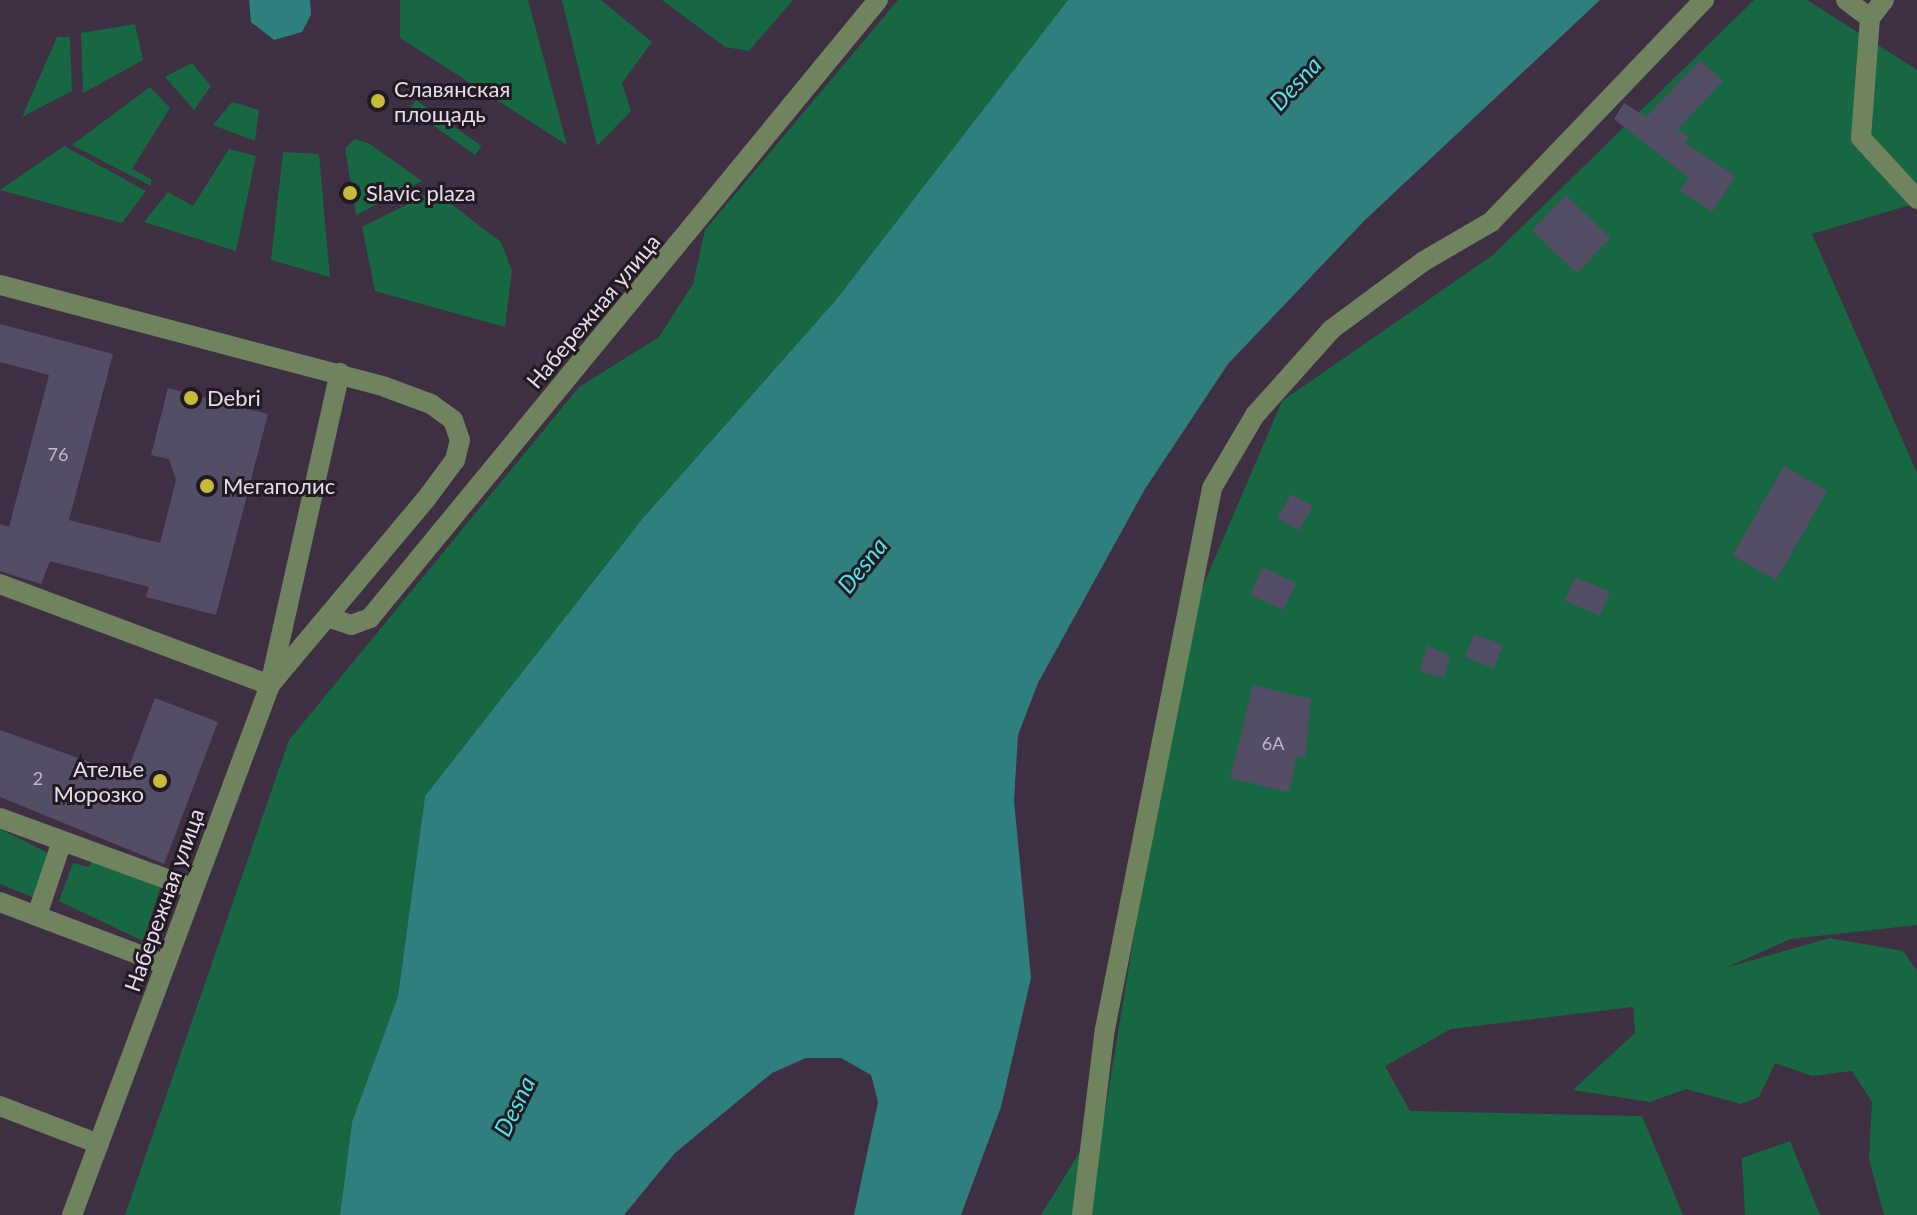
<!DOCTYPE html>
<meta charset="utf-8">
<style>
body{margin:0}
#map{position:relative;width:1917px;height:1215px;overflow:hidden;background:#3f2f43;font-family:Lato,sans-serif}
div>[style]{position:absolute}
.green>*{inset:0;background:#166742;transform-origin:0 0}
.water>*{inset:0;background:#2f7f7f}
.building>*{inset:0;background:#534d66;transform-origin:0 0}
.minor>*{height:20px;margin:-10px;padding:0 10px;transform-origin:10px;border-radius:10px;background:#70835f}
.dots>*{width:22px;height:22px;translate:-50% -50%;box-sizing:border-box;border:4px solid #221a23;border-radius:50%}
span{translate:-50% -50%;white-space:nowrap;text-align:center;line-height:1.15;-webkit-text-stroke:6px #221a23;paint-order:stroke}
.number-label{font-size:18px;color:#c1b8c8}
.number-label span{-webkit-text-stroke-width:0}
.poi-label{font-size:22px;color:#e6dbe8}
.left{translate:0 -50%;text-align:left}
.right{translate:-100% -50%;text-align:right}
.street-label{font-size:22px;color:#e6dbe8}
.water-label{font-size:24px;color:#4ce4e6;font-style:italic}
</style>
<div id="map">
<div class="green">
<i style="clip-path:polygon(400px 0,528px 0,567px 145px,400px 38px)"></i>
<i style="clip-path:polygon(562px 0,601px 0,652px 42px,622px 83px,631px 111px,597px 146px)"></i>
<i style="clip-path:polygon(662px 0,793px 0,749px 51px,725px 47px)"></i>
<i style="clip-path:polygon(898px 0,1068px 0,835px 301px,643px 518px,425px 796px,398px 996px,352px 1122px,340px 1215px,125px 1215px,289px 740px,579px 387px,659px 337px,693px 284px,705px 230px)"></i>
<i style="clip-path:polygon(1754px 0,1807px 0,1917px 70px,1917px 203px,1812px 234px,1917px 473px,1917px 925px,1791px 939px,1725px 968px,1830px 938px,1903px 951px,1917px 971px,1917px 1215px,1884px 1215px,1869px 1160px,1872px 1102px,1852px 1071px,1812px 1076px,1775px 1063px,1759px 1097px,1741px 1104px,1686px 1089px,1650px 1102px,1573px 1090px,1635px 1033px,1633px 1007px,1451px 1029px,1385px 1066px,1410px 1111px,1642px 1116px,1683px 1215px,1041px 1215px,1105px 1111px,1185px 628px,1282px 401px,1493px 255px)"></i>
<i style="clip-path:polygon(135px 24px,143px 60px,83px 93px,81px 33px)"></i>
<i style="clip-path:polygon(57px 37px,70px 37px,72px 91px,22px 117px)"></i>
<i style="clip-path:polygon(192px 63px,211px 86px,194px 110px,165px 77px)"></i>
<i style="clip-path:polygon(150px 87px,170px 108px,132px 169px,151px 179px,151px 186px,72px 145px)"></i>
<i style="left:416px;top:100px;width:80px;height:11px;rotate:35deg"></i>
<i style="clip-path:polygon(232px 102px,259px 110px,255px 141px,213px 125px)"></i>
<i style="clip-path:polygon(355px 139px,370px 144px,422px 181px,356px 215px,345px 148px)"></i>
<i style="clip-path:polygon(64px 146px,146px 191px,122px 223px,0 190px)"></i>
<i style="clip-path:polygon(229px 149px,256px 156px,236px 251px,144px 222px,168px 192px,193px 206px)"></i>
<i style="clip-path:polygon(283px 152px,319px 154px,330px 277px,271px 260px)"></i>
<i style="clip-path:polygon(434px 191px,501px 242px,512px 271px,505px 327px,375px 291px,362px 227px)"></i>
<i style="clip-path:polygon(0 829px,48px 853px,33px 897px,0 884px)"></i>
<i style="clip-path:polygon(93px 858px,162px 882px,143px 941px,59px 901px,73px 863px,89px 867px)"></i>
<i style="clip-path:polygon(1790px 1141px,1820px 1215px,1745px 1215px,1742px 1158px)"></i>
</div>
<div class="water">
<i style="clip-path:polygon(249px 0,310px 0,311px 15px,302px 32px,274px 40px,251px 22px)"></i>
<i style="clip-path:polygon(1068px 0,1600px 0,1365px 220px,1228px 364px,1145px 489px,1038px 683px,1018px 735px,1014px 801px,1031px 978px,1001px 1107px,961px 1215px,854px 1215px,878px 1102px,871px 1075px,841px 1058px,806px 1058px,772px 1073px,675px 1153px,624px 1215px,340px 1215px,352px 1122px,398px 996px,425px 796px,643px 518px,835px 301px)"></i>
</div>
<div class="building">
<i style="clip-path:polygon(1700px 60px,1723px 81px,1678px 129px,1689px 137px,1685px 143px,1736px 176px,1712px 212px,1680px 191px,1689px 178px,1614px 119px,1624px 103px,1646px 117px)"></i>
<i style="left:1566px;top:195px;width:62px;height:49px;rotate:44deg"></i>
<i style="clip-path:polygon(0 324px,113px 354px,69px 520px,160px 543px,176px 480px,169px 459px,151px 455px,168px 388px,268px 414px,216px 615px,146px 597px,149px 587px,50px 561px,41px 584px,0 571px,0 524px,9px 527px,49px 375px,0 362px)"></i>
<i style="left:1784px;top:466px;width:50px;height:103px;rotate:30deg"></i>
<i style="left:1291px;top:494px;width:25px;height:28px;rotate:29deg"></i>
<i style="left:1263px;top:567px;width:37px;height:30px;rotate:26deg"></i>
<i style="left:1575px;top:577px;width:38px;height:26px;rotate:23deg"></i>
<i style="left:1474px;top:634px;width:31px;height:25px;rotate:21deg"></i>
<i style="clip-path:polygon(1427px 645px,1450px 656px,1444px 678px,1420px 672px)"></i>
<i style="clip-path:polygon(1253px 685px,1311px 699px,1305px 758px,1297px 756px,1289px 792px,1230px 778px)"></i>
<i style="clip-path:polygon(155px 698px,218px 722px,164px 864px,0 797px,0 730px,126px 775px)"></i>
</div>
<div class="minor">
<i style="left:1846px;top:0;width:30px;rotate:37deg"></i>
<i style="left:1884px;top:0;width:23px;rotate:128deg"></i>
<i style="left:1870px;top:18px;width:120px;rotate:94.3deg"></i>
<i style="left:1861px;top:138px;width:83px;rotate:47.4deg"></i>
<i style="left:0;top:285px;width:398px;rotate:14.8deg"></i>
<i style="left:385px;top:387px;width:49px;rotate:20.3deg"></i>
<i style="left:431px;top:404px;width:27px;rotate:36deg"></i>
<i style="left:453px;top:420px;width:21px;rotate:71deg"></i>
<i style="left:460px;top:440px;width:21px;rotate:104deg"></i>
<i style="left:455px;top:460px;width:49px;rotate:126.6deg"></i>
<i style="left:426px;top:499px;width:243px;rotate:130deg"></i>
<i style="left:270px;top:685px;width:566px;rotate:110.48deg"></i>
<i style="left:0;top:584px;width:288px;rotate:20.5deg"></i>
<i style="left:270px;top:685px;width:320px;rotate:-77.4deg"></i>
<i style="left:330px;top:618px;width:22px;rotate:18deg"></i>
<i style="left:351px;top:625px;width:20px;rotate:-20deg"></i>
<i style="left:370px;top:618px;width:800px;rotate:-50.58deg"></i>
<i style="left:0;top:818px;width:203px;rotate:20.1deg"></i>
<i style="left:0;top:902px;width:175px;rotate:20.7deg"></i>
<i style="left:37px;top:915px;width:78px;rotate:-71.3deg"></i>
<i style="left:0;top:1106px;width:106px;rotate:21deg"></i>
<i style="left:1082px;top:1215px;width:187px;rotate:-83deg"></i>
<i style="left:1105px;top:1029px;width:551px;rotate:-78.81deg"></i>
<i style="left:1212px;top:488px;width:85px;rotate:-59.5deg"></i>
<i style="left:1255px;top:415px;width:115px;rotate:-48.2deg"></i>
<i style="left:1332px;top:329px;width:114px;rotate:-36.5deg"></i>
<i style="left:1424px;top:261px;width:78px;rotate:-30.2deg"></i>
<i style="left:1491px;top:222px;width:308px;rotate:-46.2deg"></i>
</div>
<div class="dots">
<i style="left:378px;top:101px;background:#c8bb3b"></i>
<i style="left:350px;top:193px;background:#c8bb3b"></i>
<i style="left:191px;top:398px;background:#c8bb3b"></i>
<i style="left:207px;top:486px;background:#c8bb3b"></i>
<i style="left:160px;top:781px;background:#c8bb3b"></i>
</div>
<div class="number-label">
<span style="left:58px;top:454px">76</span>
<span style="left:1273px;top:743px">6А</span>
<span style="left:38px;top:778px">2</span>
</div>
<div class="poi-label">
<span class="left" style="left:394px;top:101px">Славянская<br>площадь</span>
<span class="left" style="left:366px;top:193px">Slavic plaza</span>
<span class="left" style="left:207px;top:398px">Debri</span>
<span class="left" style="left:223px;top:486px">Мегаполис</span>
<span class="right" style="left:144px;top:781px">Ателье<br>Морозко</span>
</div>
<div class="street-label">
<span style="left:593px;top:311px;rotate:-50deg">Набережная улица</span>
<span style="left:164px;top:900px;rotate:-70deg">Набережная улица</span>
</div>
<div class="water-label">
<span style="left:1295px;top:83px;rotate:-47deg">Desna</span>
<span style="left:862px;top:565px;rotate:-51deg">Desna</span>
<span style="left:514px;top:1106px;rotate:-64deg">Desna</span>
</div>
</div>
